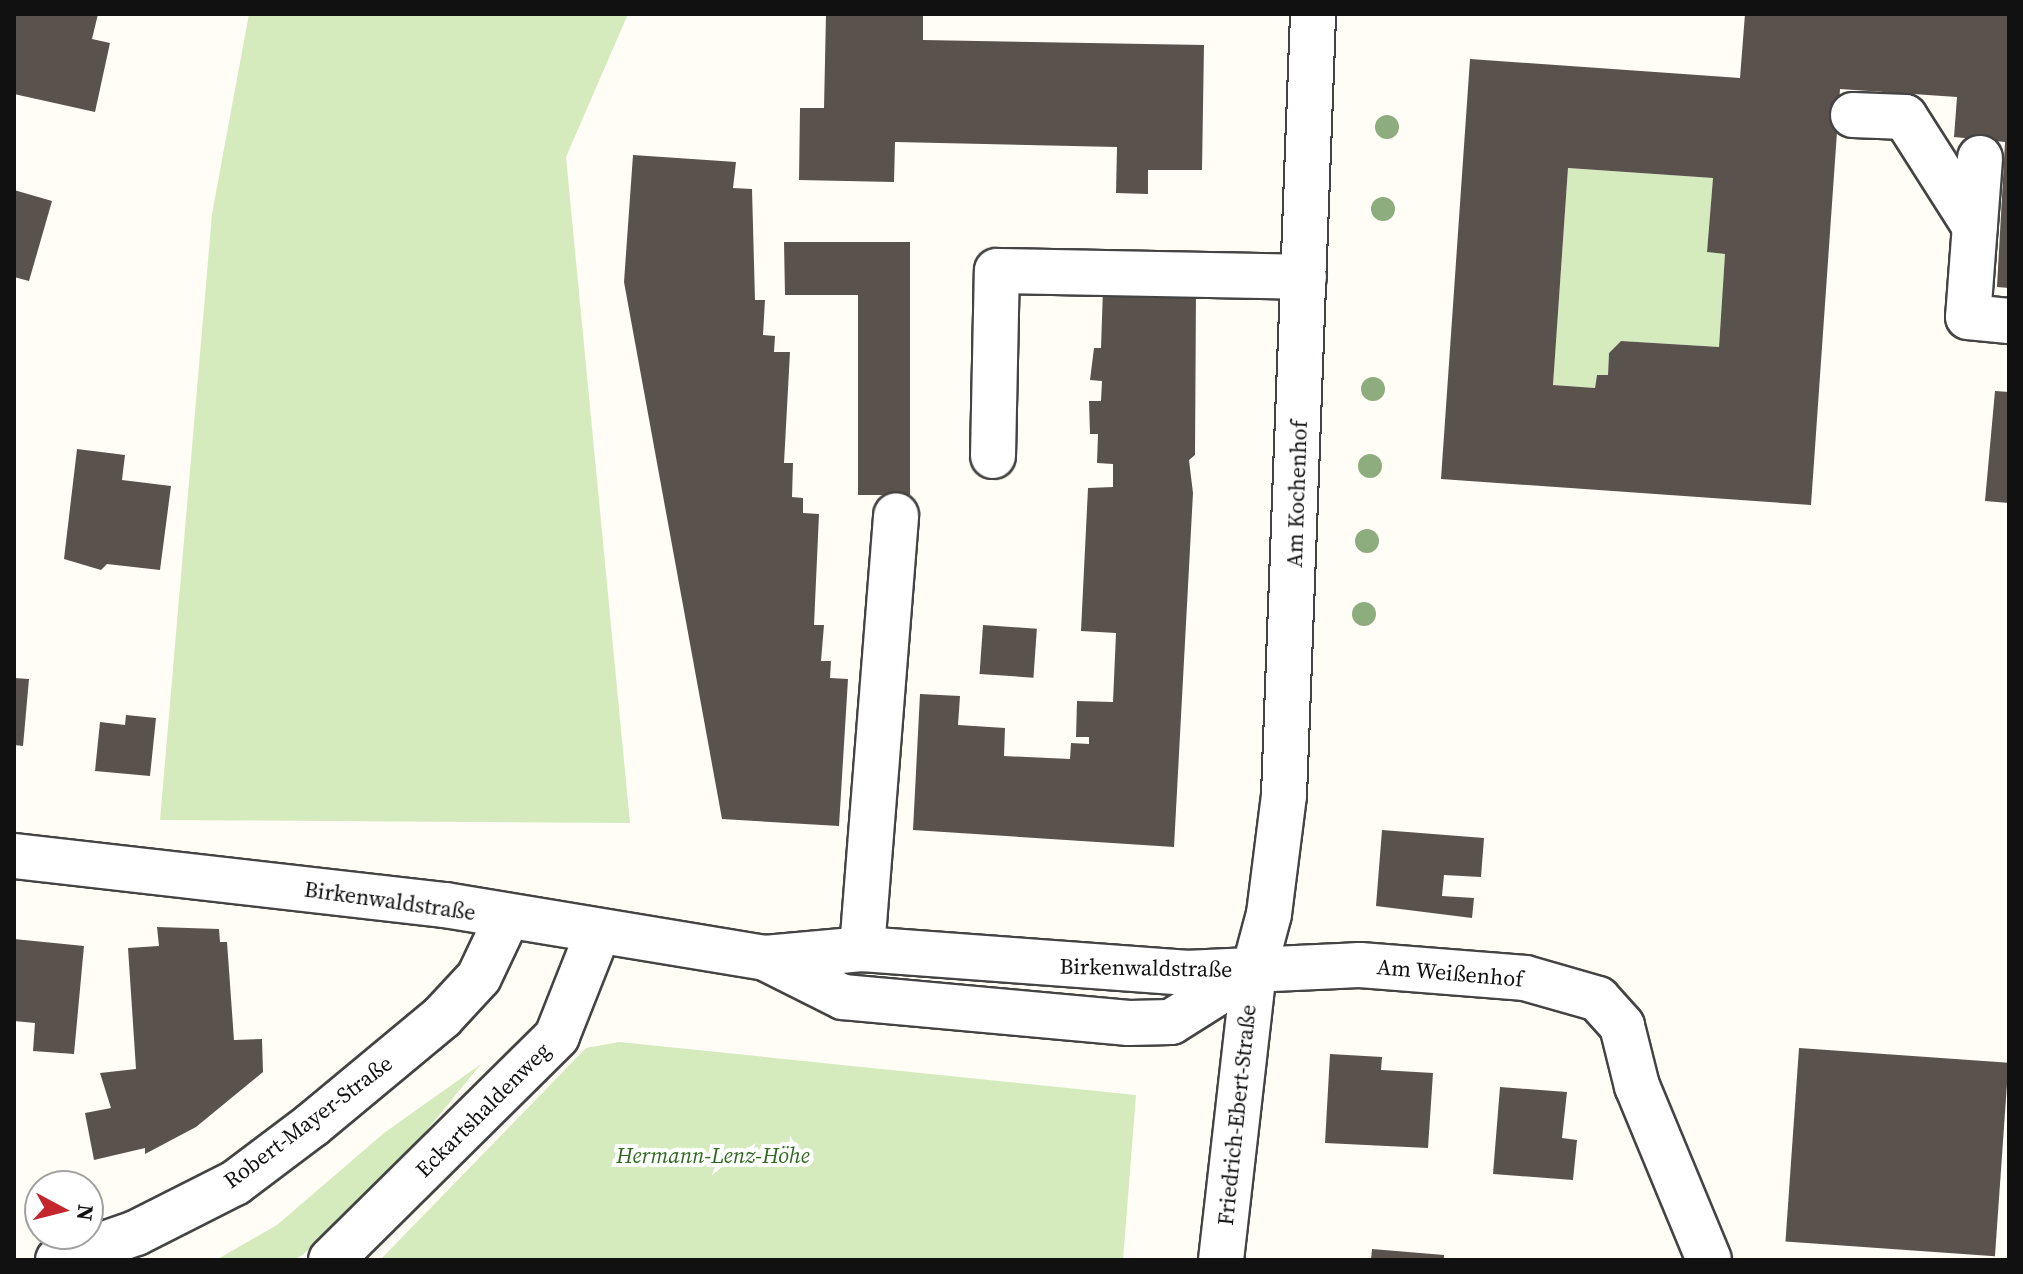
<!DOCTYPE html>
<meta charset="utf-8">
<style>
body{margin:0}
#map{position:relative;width:2023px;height:1274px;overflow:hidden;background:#fffdf5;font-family:"Source Serif 4",serif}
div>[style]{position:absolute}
.green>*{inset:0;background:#d5ebbd}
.building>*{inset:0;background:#5a524d;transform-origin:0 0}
.roads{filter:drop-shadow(2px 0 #444) drop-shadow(-2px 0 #444) drop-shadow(0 2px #444) drop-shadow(0 -2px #444)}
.minor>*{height:44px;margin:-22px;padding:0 22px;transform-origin:22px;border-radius:22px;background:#fff}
.trees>*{width:24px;height:24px;margin:-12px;border-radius:50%;background:#8dad7f}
span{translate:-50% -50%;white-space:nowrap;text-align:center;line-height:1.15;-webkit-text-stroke:8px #fff;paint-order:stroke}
.street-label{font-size:22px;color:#111}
.park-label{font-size:22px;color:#2f6b1f;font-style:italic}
.frame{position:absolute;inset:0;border:16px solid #111;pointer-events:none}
.north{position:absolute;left:24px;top:1170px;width:80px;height:80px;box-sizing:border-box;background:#fff;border:2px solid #a0a0a0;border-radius:50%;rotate:97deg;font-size:22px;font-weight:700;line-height:32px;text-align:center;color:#111}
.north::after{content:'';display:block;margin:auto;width:28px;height:36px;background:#c4262e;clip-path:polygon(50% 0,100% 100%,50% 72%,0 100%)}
</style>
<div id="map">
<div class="green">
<i style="clip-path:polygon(249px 14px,628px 14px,566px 157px,630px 823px,160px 820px,212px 214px)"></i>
<i style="clip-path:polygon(1568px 168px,1713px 178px,1707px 252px,1725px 254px,1719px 347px,1621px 341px,1609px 353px,1608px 375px,1597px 375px,1595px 388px,1553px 385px)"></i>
<i style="clip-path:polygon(619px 1042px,1136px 1095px,1123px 1260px,380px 1260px,586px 1048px)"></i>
<i style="clip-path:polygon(481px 1064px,414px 1146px,304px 1254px,294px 1260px,216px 1260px,277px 1225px,384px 1133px)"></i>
</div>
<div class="building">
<i style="clip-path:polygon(14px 14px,98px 14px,92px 39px,110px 43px,95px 112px,14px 94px)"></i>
<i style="clip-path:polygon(826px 14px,923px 14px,923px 40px,1204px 45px,1202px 170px,1148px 170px,1148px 194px,1116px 193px,1117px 147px,895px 142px,894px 182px,799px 180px,800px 108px,824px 108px)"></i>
<i style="clip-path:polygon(evenodd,1745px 14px,2009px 14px,2009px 288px,1997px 287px,2005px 142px,1954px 137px,1957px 97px,1840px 89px,1811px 505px,1441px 479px,1470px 59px,1740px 78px,1745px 14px,1568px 168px,1713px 178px,1707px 252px,1725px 254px,1719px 347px,1621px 341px,1609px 353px,1608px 375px,1597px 375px,1595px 388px,1553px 385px,1568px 168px)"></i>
<i style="clip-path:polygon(633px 155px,736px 162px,733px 188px,752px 189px,755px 300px,765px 300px,763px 335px,775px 336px,774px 352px,790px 352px,784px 463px,793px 463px,792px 497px,803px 498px,803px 513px,819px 514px,814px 625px,824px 625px,821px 661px,831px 661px,830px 678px,848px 679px,839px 826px,722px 819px,624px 282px)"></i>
<i style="clip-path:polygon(14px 190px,52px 201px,29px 281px,14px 277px)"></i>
<i style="clip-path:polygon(784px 242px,910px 242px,910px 495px,858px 495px,858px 295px,785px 295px)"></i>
<i style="clip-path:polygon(1103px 288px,1196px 292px,1195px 455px,1189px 460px,1193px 493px,1174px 847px,913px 830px,920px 694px,960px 696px,958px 725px,1005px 728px,1004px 756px,1070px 759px,1071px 743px,1089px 744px,1089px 737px,1076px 737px,1077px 701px,1113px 702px,1116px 633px,1081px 631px,1088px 488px,1113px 487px,1113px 464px,1097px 463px,1098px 434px,1090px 434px,1089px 401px,1101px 401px,1102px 381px,1090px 380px,1094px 348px,1101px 348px)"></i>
<i style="clip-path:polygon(1995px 391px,2009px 392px,2009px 503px,1985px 501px)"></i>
<i style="clip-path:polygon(77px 449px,125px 455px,122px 480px,171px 486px,160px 570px,107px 564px,101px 570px,64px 559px)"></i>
<i style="left:983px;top:625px;width:54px;height:49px;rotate:4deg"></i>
<i style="clip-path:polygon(14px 678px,29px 679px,23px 746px,14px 745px)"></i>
<i style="clip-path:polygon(126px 715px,156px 718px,150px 776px,95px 771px,100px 722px,125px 725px)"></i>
<i style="clip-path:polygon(1382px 830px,1484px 838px,1481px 877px,1444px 875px,1442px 896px,1474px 898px,1472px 918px,1376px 906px)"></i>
<i style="clip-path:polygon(157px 927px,219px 929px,220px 942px,227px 942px,234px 1040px,262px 1039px,263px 1072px,196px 1127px,145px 1154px,145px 1148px,94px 1160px,85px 1113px,111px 1108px,100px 1073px,136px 1069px,128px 948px,159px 946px)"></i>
<i style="clip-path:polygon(14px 939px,84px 946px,74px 1054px,33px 1051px,35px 1023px,14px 1021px)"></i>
<i style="left:1799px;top:1048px;width:210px;height:194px;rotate:4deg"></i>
<i style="clip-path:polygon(1330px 1054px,1382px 1057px,1381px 1070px,1433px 1073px,1428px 1148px,1325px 1143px)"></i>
<i style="clip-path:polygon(1500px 1087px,1567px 1092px,1562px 1138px,1577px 1140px,1573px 1180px,1493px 1174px)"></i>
<i style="clip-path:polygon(1372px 1249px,1444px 1255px,1444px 1260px,1371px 1260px)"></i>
</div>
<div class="roads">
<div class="minor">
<i style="left:1853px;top:115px;width:52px;rotate:2.2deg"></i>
<i style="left:1905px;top:117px;width:130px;rotate:57.5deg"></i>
<i style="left:1980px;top:158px;width:159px;rotate:94.3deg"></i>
<i style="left:1968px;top:317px;width:41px;rotate:5.6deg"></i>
<i style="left:993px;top:456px;width:185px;rotate:-88.8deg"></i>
<i style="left:997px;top:271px;width:307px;rotate:1.1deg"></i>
<i style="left:14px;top:856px;width:434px;rotate:6.5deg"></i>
<i style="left:445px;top:905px;width:324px;rotate:9.4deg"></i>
<i style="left:765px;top:958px;width:97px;rotate:-5.3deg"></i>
<i style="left:862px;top:949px;width:324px;rotate:4.2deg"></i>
<i style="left:1185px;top:973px;width:175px;rotate:-2.6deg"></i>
<i style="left:1360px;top:965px;width:166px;rotate:4.5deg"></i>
<i style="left:1525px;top:978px;width:76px;rotate:16deg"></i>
<i style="left:1598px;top:999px;width:36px;rotate:48deg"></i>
<i style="left:1622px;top:1026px;width:62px;rotate:76deg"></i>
<i style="left:1637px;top:1086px;width:188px;rotate:67.5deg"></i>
<i style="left:862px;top:949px;width:435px;rotate:-85.5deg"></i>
<i style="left:765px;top:958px;width:87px;rotate:26.6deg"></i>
<i style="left:843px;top:997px;width:287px;rotate:5.2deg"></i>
<i style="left:1129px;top:1023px;width:42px;rotate:-1.4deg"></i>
<i style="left:1171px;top:1022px;width:98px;rotate:-32.1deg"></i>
<i style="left:58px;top:1260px;width:83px;rotate:-19.1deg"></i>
<i style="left:136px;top:1233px;width:111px;rotate:-26.8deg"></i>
<i style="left:235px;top:1183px;width:96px;rotate:-37deg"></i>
<i style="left:312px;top:1125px;width:169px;rotate:-39.7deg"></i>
<i style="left:442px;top:1017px;width:54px;rotate:-47.2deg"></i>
<i style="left:479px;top:977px;width:63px;rotate:-64.7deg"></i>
<i style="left:331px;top:1260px;width:318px;rotate:-44.7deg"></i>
<i style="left:557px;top:1036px;width:109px;rotate:-68.4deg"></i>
<i style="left:1221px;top:1260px;width:292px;rotate:-83.5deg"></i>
<i style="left:1254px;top:970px;width:58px;rotate:-75deg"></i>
<i style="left:1269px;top:914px;width:120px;rotate:-82.8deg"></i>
<i style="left:1284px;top:795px;width:782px;rotate:-87.87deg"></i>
</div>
</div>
<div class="trees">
<i style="left:1387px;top:127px"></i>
<i style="left:1383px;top:209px"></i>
<i style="left:1373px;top:389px"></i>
<i style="left:1370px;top:466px"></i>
<i style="left:1367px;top:541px"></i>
<i style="left:1364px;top:614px"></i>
</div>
<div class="street-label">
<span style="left:1297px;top:494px;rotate:-88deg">Am Kochenhof</span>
<span style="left:390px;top:901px;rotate:8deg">Birkenwaldstraße</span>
<span style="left:1146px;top:968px;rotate:1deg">Birkenwaldstraße</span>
<span style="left:1450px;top:973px;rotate:5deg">Am Weißenhof</span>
<span style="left:483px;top:1110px;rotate:-45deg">Eckartshaldenweg</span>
<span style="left:1237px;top:1115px;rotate:-84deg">Friedrich-Ebert-Straße</span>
<span style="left:308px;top:1122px;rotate:-37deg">Robert-Mayer-Straße</span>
</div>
<div class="park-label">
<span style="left:713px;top:1156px">Hermann-Lenz-Höhe</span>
</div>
<div class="frame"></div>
<div class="north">N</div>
</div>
